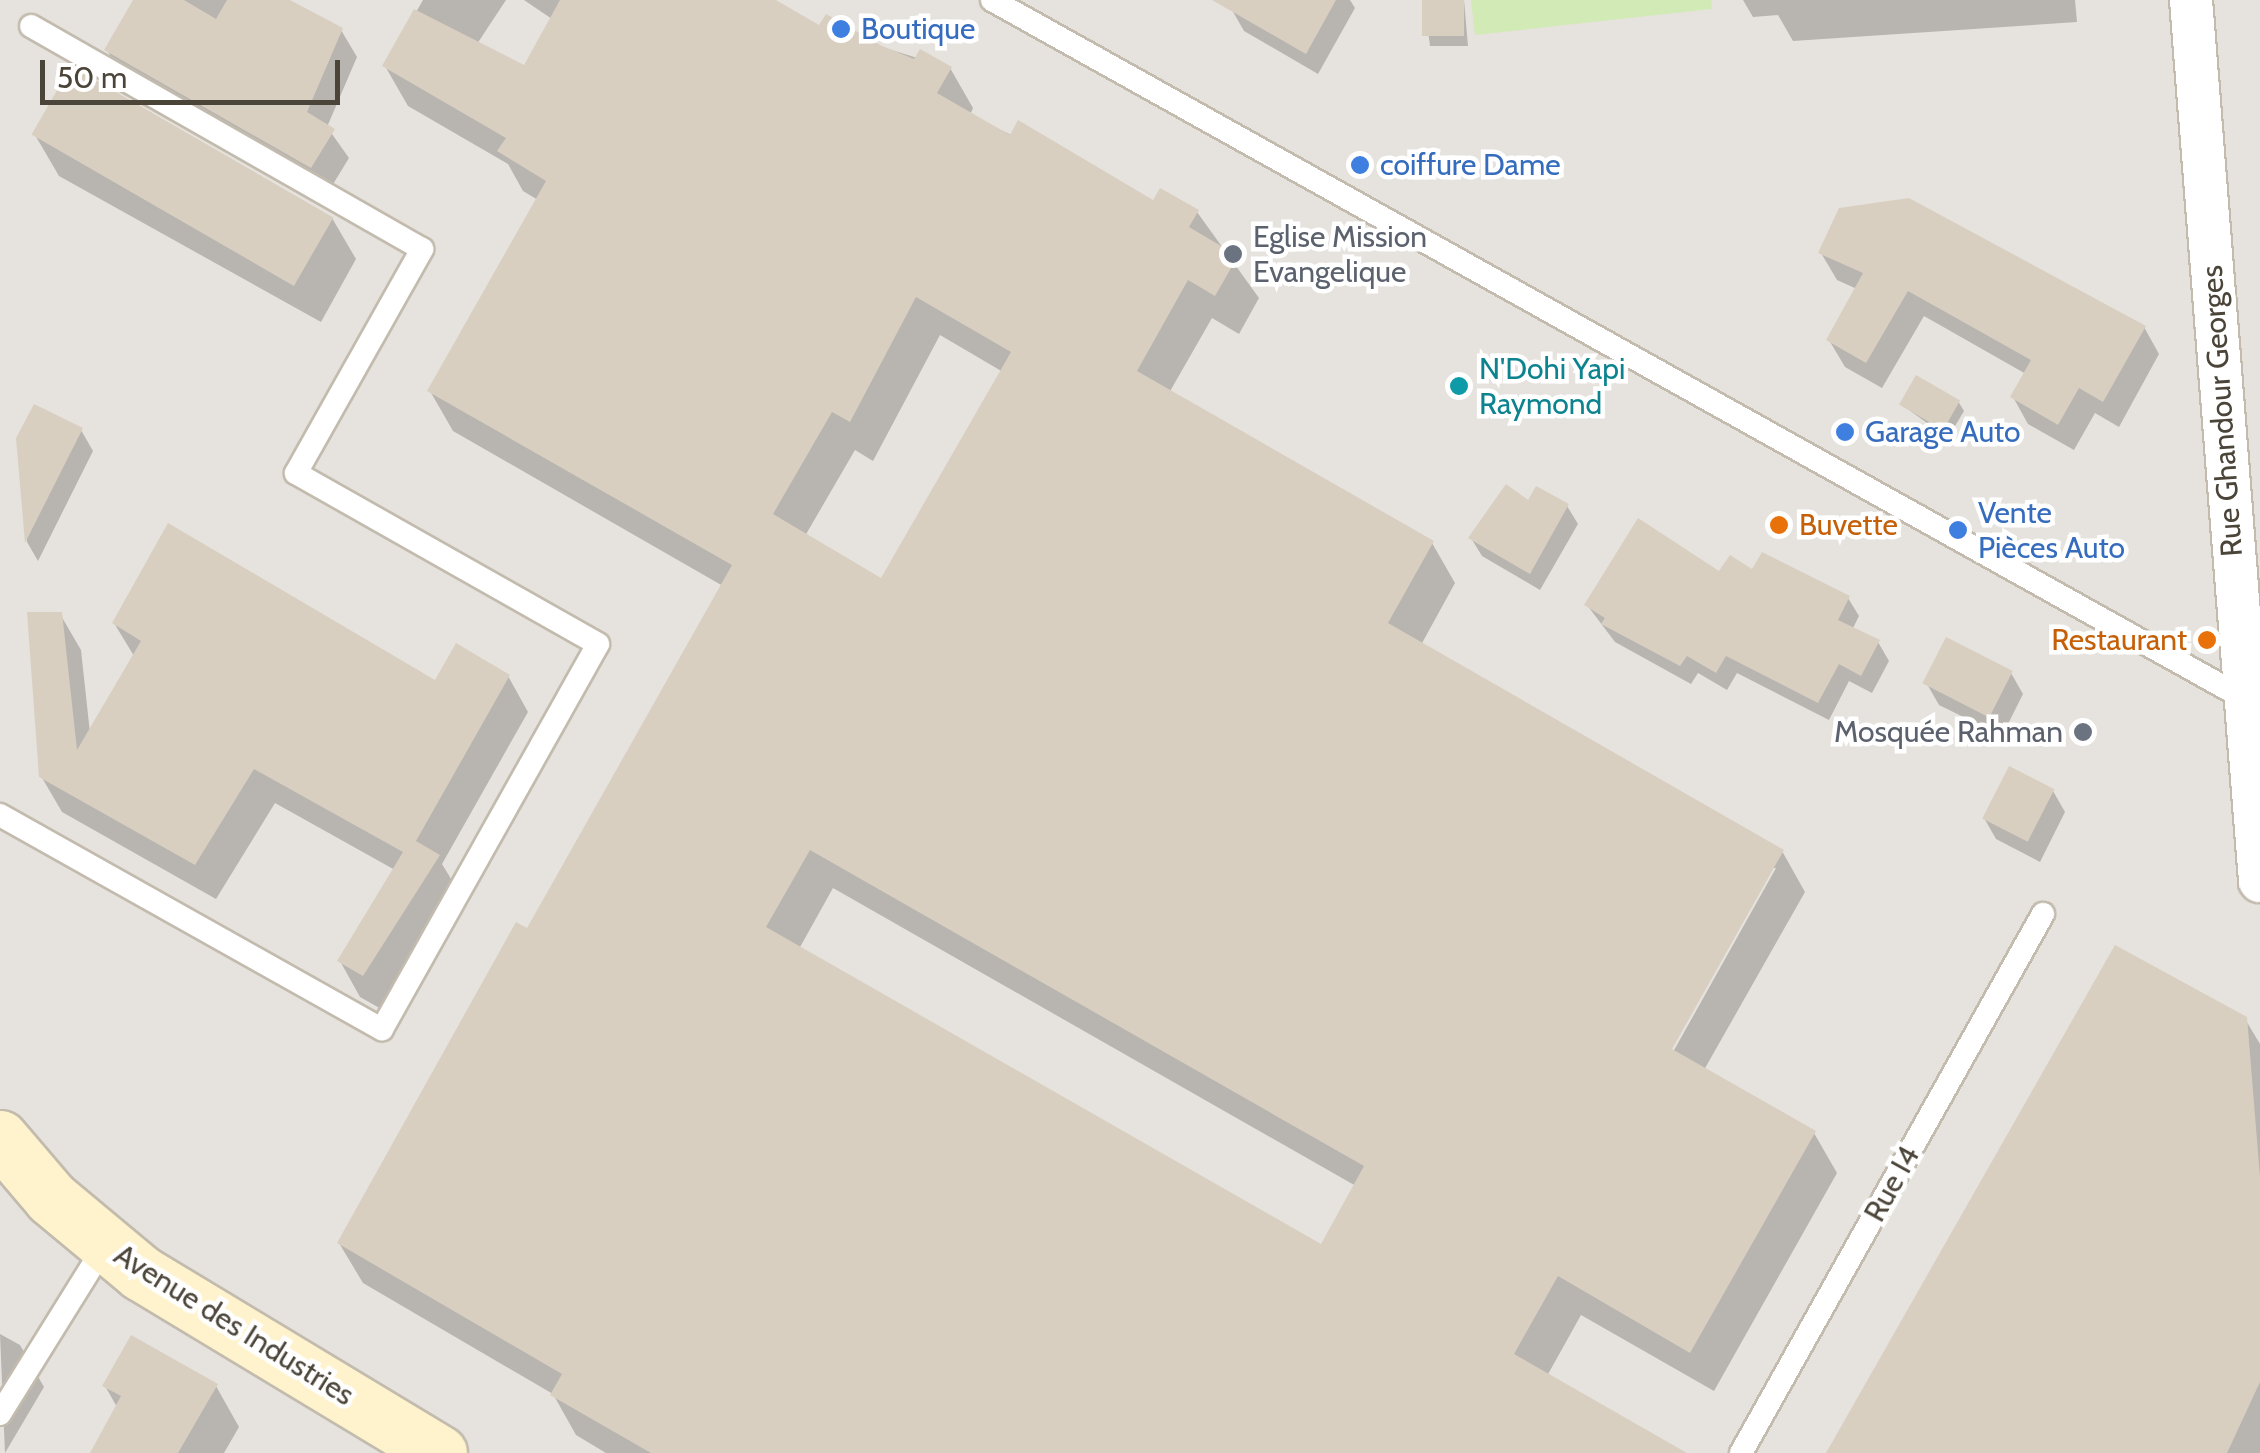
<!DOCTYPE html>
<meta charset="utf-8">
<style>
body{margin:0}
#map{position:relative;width:2260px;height:1453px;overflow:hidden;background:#f6f3ec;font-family:Cabin,sans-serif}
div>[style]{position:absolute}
.industrial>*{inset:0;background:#e6e2dd;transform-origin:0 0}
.green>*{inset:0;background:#d2eab5}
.shadow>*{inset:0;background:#0003}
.building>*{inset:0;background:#d8cfc1;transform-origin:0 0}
.roads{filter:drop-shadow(2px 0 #c2bbae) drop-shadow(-2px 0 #c2bbae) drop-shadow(0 2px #c2bbae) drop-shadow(0 -2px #c2bbae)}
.lane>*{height:22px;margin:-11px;padding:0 11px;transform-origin:11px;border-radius:11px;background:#fff}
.street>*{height:42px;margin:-21px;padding:0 21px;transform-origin:21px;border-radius:21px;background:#fff}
.secondary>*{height:55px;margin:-27.5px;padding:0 27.5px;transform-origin:27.5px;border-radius:27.5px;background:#fff3cd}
.dots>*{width:28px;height:28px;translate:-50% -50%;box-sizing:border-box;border:5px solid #fff;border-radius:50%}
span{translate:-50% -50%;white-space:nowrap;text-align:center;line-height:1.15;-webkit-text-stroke:9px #fff;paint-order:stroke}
.shop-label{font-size:30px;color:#366cbe}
.left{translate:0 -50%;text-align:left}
.worship-label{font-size:30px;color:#5b616d}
.right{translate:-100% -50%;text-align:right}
.culture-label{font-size:30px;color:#0d838f}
.street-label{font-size:30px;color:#4b4439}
.food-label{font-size:30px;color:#c56008}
.scale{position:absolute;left:40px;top:60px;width:300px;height:45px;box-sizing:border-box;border:5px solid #4b4439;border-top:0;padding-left:12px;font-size:30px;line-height:35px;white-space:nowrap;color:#4b4439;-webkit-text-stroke:8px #fff;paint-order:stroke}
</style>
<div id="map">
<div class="industrial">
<i style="left:0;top:0;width:2260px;height:1453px"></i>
</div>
<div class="green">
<i style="clip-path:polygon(1471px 0,1711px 0,1712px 9px,1475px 35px)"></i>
</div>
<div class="shadow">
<i style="clip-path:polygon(136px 0,285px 0,341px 30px,357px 57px,327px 127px,349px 158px,327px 194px,123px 77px,107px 50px)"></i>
<i style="clip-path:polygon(evenodd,423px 0,506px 0,477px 44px,525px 69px,552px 19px,524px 0,768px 0,820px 28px,950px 68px,973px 108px,970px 115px,1154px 204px,1197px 212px,1259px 298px,1239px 334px,1212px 318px,1169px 393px,1432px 543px,1455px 583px,1421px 645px,1782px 851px,1805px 892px,1704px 1070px,1814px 1133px,1837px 1173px,1714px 1391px,1581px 1315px,1547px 1376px,1682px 1453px,606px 1453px,576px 1435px,553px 1394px,363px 1283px,339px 1243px,528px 932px,723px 586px,453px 431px,430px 391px,538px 200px,523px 191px,508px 164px,408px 106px,385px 66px,423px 0,940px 335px,1003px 372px,882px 581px,805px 536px,855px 450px,873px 461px,940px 335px,423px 0,1771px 868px,1776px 868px,1668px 1061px,1663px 1058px,1771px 868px,423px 0,833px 888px,1356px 1186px,1322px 1247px,799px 949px,833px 888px)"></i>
<i style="clip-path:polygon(1238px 0,1350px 0,1355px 8px,1318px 74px,1244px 31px,1232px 10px)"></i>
<i style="clip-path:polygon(1424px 0,1464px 0,1468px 46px,1430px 46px)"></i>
<i style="clip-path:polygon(1743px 0,2075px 0,2077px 22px,1793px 41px,1778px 15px,1753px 17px)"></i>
<i style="clip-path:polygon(35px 135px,332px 218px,356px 259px,321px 322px,59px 176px)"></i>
<i style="clip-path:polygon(1821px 253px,2144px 327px,2159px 354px,2119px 427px,2095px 413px,2074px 450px,2028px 424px,2013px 397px,2026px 374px,1924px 316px,1882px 388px,1845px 367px,1829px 340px,1857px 289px,1837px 280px)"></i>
<i style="clip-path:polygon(1958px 401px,1964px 411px,1948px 438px,1902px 405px)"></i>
<i style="clip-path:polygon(81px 430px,93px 451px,38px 561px,27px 542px,19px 439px)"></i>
<i style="clip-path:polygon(1529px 503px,1567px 506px,1578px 524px,1540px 590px,1482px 556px,1471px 538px)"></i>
<i style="clip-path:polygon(1752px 573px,1848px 598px,1859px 616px,1852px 630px,1878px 642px,1889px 661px,1872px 693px,1849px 681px,1829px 720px,1737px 673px,1727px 690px,1698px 673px,1691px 684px,1615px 642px,1587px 605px)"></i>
<i style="clip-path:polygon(60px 614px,81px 650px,90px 733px,134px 656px,114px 623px,435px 683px,508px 676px,528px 712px,442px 864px,459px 892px,383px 1010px,360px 997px,340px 961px,395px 870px,275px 803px,216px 899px,62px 812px,41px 776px)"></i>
<i style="clip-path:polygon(2011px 673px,2023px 694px,2002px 736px,1939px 705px,1927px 684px)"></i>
<i style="clip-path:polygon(2053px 791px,2065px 812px,2040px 862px,1996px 839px,1984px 818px)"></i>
<i style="clip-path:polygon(2245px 1019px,2260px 1044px,2260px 1453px,1829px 1453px)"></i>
<i style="clip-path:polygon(0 1334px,20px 1345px,44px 1387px,5px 1453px)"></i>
<i style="clip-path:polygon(105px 1386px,216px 1386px,239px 1427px,224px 1453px,92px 1453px,117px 1407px)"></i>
</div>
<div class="building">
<i style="clip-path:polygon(133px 0,184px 0,216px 19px,227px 0,290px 0,343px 28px,307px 112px,335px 129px,311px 168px,104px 50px)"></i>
<i style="clip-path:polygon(evenodd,560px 0,776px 0,819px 25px,826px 14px,882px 46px,914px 59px,920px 49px,952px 67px,937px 93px,1010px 135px,1018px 120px,1153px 200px,1160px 188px,1199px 210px,1189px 227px,1238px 256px,1215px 296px,1188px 280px,1137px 371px,1434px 541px,1388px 623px,1784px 850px,1672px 1049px,1816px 1131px,1690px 1353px,1558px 1276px,1514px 1354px,1687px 1453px,651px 1453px,550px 1395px,562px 1374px,337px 1243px,516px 922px,527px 928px,732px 565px,427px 391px,546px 181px,497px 151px,506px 138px,382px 66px,414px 9px,524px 65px,560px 0,916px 297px,1011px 352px,881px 578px,773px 514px,832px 412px,850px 422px,916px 297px,560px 0,810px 850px,1364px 1166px,1321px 1244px,766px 927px,810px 850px)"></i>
<i style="clip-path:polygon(1212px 0,1336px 0,1306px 54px)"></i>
<i style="left:1422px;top:0;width:42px;height:36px"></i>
<i style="left:71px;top:66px;width:303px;height:79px;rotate:30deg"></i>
<i style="clip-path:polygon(1909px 198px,2146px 326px,2103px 402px,2079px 388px,2058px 425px,2010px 397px,2031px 360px,1908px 291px,1866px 363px,1826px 340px,1863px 273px,1818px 253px,1839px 208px)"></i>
<i style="left:1916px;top:375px;width:51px;height:34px;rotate:30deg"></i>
<i style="clip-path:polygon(34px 404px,83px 428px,25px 543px,16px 438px)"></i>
<i style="clip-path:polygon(1506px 484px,1528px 500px,1536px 486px,1569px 504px,1530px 574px,1468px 538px)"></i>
<i style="clip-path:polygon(1638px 518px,1719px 571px,1730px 555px,1752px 569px,1762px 552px,1850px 596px,1838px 620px,1880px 640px,1861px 676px,1839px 664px,1818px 703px,1726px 656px,1716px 673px,1687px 656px,1680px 666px,1601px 624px,1605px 618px,1584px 605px)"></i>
<i style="clip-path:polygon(168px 523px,435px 680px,456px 643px,510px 675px,416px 841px,440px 855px,363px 976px,337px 961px,403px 852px,254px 769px,195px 865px,39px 777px,27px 612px,62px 612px,77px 750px,141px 641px,112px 623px)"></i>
<i style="left:1946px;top:637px;width:75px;height:52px;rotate:27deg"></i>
<i style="left:2009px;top:766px;width:51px;height:59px;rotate:27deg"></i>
<i style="clip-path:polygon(2115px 945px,2247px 1017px,2260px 1177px,2260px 1382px,2227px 1453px,1826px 1453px)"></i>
<i style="clip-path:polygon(131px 1335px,218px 1384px,178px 1453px,90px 1453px,121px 1396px,102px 1386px)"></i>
</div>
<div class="roads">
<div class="lane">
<i style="left:992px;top:0;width:1439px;rotate:29.15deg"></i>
<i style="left:0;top:815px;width:438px;rotate:29.3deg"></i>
<i style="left:382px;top:1029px;width:441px;rotate:-60.7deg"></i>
<i style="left:598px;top:644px;width:347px;rotate:-150.5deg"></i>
<i style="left:296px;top:473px;width:257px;rotate:-60.6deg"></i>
<i style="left:422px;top:249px;width:450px;rotate:-150.3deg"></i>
<i style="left:0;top:1414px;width:200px;rotate:-58.1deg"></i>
<i style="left:1741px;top:1453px;width:618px;rotate:-60.74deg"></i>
</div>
<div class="street">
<i style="left:2191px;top:0;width:884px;rotate:85.52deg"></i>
</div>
<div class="secondary">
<i style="left:0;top:1138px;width:79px;rotate:49.6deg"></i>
<i style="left:51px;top:1198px;width:117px;rotate:39.8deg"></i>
<i style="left:141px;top:1273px;width:348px;rotate:31.1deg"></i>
</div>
</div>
<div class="dots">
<i style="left:841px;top:29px;background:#3f7fe0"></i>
<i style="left:1360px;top:165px;background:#3f7fe0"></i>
<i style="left:1233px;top:254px;background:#6b7280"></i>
<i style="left:1459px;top:386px;background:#0f9aa8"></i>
<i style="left:1845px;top:432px;background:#3f7fe0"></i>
<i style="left:1779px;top:525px;background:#e8710a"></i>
<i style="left:1958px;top:530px;background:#3f7fe0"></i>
<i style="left:2207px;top:640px;background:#e8710a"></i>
<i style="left:2083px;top:732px;background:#6b7280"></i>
</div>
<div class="shop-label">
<span class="left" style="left:861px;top:29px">Boutique</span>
<span class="left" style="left:1380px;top:165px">coiffure Dame</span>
<span class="left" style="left:1865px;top:432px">Garage Auto</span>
<span class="left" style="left:1978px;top:530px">Vente<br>Pièces Auto</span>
</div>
<div class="worship-label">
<span class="left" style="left:1253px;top:254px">Eglise Mission<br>Evangelique</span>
<span class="right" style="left:2063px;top:732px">Mosquée Rahman</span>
</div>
<div class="culture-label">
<span class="left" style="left:1479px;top:386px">N'Dohi Yapi<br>Raymond</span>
</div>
<div class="street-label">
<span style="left:2222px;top:411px;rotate:-94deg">Rue Ghandour Georges</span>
<span style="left:1892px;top:1184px;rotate:-61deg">Rue I4</span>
<span style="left:234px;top:1325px;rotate:32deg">Avenue des Industries</span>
</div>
<div class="food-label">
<span class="left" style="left:1799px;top:525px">Buvette</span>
<span class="right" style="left:2187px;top:640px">Restaurant</span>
</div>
<div class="scale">50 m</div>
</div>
